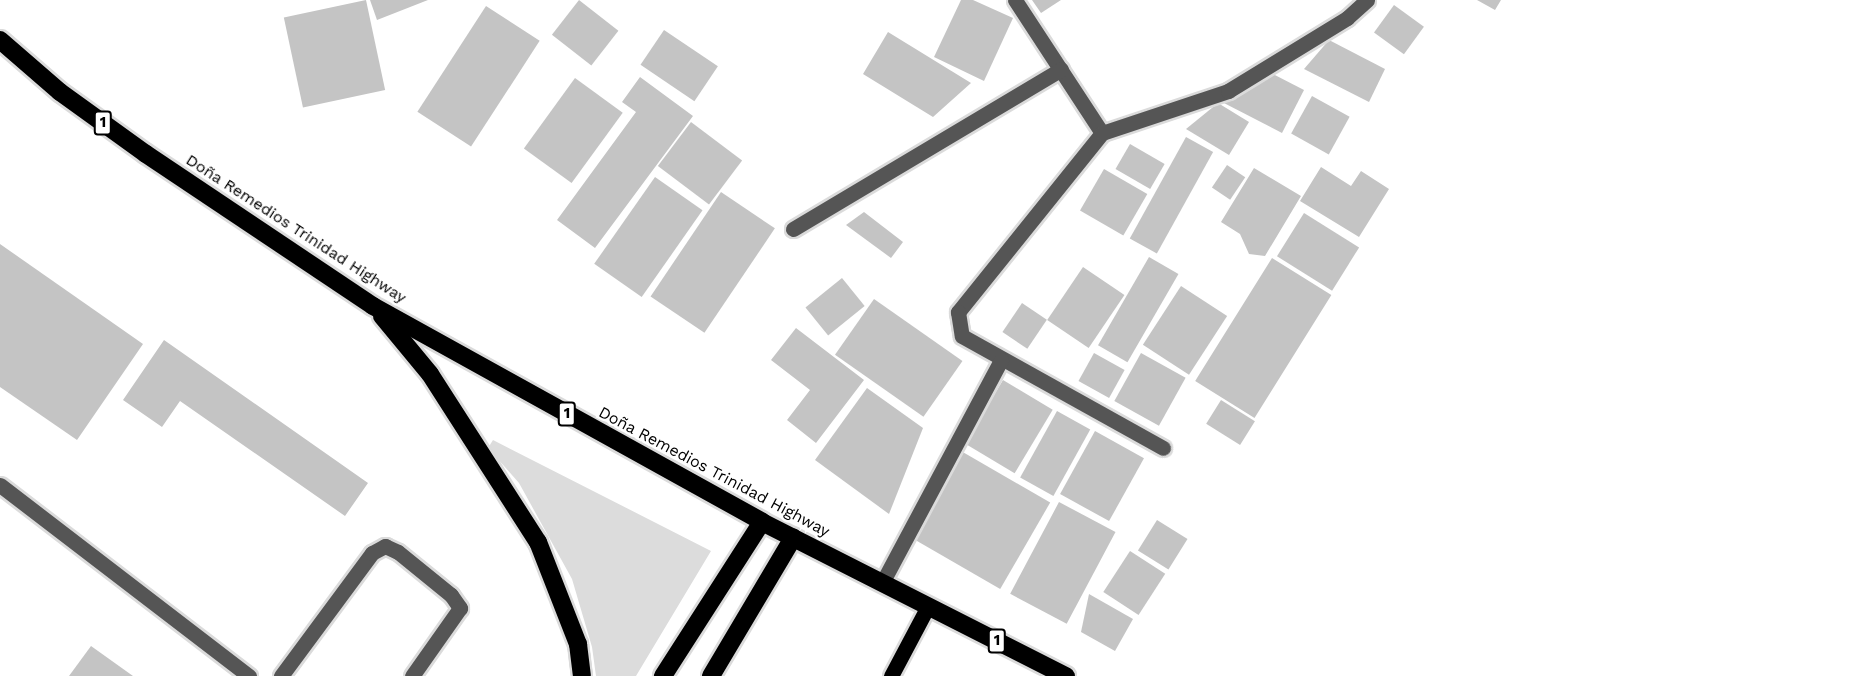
<!DOCTYPE html>
<meta charset="utf-8">
<style>
body{margin:0}
#map{position:relative;width:1854px;height:676px;overflow:hidden;background:#fff;font-family:"Work Sans",sans-serif}
div>[style]{position:absolute}
.green>*{inset:0;background:#dcdcdc}
.building>*{inset:0;background:#c4c4c4;transform-origin:0 0}
.roads{filter:drop-shadow(2px 0 #dbdbdb) drop-shadow(-2px 0 #dbdbdb) drop-shadow(0 2px #dbdbdb) drop-shadow(0 -2px #dbdbdb)}
.minor>*{height:15px;margin:-7.5px;padding:0 7.5px;transform-origin:7.5px;border-radius:7.5px;background:#555}
.major>*{height:15px;margin:-7.5px;padding:0 7.5px;transform-origin:7.5px;border-radius:7.5px;background:#000}
.highway>*{height:18px;margin:-9px;padding:0 9px;transform-origin:9px;border-radius:9px;background:#000}
span{translate:-50% -50%;white-space:nowrap;text-align:center;line-height:1.15;-webkit-text-stroke:5px #fff;paint-order:stroke}
.shield-label span{padding:2px 4px;background:#fff;border:2px solid;border-radius:4px;-webkit-text-stroke-width:0}
.shield-label{font-size:15px;color:#000;font-weight:700}
.street-label{font-size:16px;color:#000}
</style>
<div id="map">
<div class="green">
<i style="clip-path:polygon(493px 440px,711px 551px,636px 676px,596px 676px,592px 647px,572px 579px,519px 483px,488px 448px)"></i>
</div>
<div class="building">
<i style="left:366px;top:0;width:92px;height:84px;rotate:78deg"></i>
<i style="clip-path:polygon(370px 0,428px 0,377px 20px)"></i>
<i style="left:579px;top:0;width:50px;height:44px;rotate:38deg"></i>
<i style="clip-path:polygon(961px 0,973px 0,1013px 18px,984px 81px,934px 57px)"></i>
<i style="clip-path:polygon(1032px 0,1061px 0,1041px 13px)"></i>
<i style="clip-path:polygon(1477px 0,1501px 0,1495px 10px)"></i>
<i style="left:1394px;top:5px;width:37px;height:34px;rotate:36deg"></i>
<i style="left:486px;top:6px;width:64px;height:126px;rotate:33deg"></i>
<i style="left:664px;top:30px;width:65px;height:42px;rotate:34deg"></i>
<i style="clip-path:polygon(888px 32px,971px 83px,933px 117px,863px 74px)"></i>
<i style="clip-path:polygon(1329px 40px,1385px 69px,1369px 102px,1304px 69px)"></i>
<i style="clip-path:polygon(1269px 72px,1304px 90px,1282px 133px,1222px 102px)"></i>
<i style="clip-path:polygon(640px 77px,693px 116px,595px 248px,557px 220px,636px 112px,622px 102px)"></i>
<i style="left:575px;top:78px;width:59px;height:87px;rotate:36deg"></i>
<i style="left:1312px;top:96px;width:43px;height:43px;rotate:29deg"></i>
<i style="clip-path:polygon(1218px 103px,1249px 122px,1229px 155px,1186px 129px)"></i>
<i style="left:691px;top:122px;width:64px;height:55px;rotate:37deg"></i>
<i style="left:1186px;top:137px;width:31px;height:116px;rotate:29deg"></i>
<i style="left:1130px;top:144px;width:40px;height:29px;rotate:30deg"></i>
<i style="left:1227px;top:165px;width:22px;height:27px;rotate:34deg"></i>
<i style="clip-path:polygon(1321px 167px,1351px 186px,1361px 171px,1389px 189px,1359px 237px,1300px 201px)"></i>
<i style="clip-path:polygon(1254px 168px,1301px 196px,1265px 256px,1249px 254px,1240px 234px,1221px 222px)"></i>
<i style="left:1104px;top:169px;width:50px;height:48px;rotate:30deg"></i>
<i style="left:655px;top:177px;width:58px;height:106px;rotate:35deg"></i>
<i style="left:721px;top:192px;width:65px;height:126px;rotate:34deg"></i>
<i style="clip-path:polygon(864px 212px,903px 242px,891px 258px,846px 225px)"></i>
<i style="left:1304px;top:213px;width:65px;height:51px;rotate:32deg"></i>
<i style="clip-path:polygon(0 244px,143px 344px,77px 440px,0 387px)"></i>
<i style="left:1149px;top:257px;width:34px;height:102px;rotate:30deg"></i>
<i style="left:1272px;top:258px;width:70px;height:145px;rotate:32deg"></i>
<i style="left:1083px;top:267px;width:50px;height:64px;rotate:34deg"></i>
<i style="left:842px;top:278px;width:36px;height:47px;rotate:51deg"></i>
<i style="left:1181px;top:286px;width:55px;height:70px;rotate:33deg"></i>
<i style="left:874px;top:299px;width:108px;height:68px;rotate:35deg"></i>
<i style="left:1022px;top:303px;width:30px;height:35px;rotate:34deg"></i>
<i style="clip-path:polygon(796px 328px,864px 380px,816px 443px,787px 420px,810px 390px,771px 360px)"></i>
<i style="clip-path:polygon(164px 340px,368px 483px,345px 516px,180px 401px,162px 427px,123px 400px)"></i>
<i style="left:1094px;top:353px;width:35px;height:32px;rotate:29deg"></i>
<i style="left:1141px;top:353px;width:51px;height:55px;rotate:29deg"></i>
<i style="left:1003px;top:380px;width:58px;height:74px;rotate:31deg"></i>
<i style="clip-path:polygon(867px 388px,923px 428px,889px 514px,815px 460px)"></i>
<i style="left:1221px;top:400px;width:40px;height:28px;rotate:32deg"></i>
<i style="left:1057px;top:411px;width:38px;height:76px;rotate:29deg"></i>
<i style="left:1095px;top:431px;width:56px;height:72px;rotate:29deg"></i>
<i style="left:961px;top:451px;width:103px;height:100px;rotate:30deg"></i>
<i style="left:1059px;top:502px;width:64px;height:104px;rotate:28deg"></i>
<i style="left:1157px;top:520px;width:36px;height:36px;rotate:32deg"></i>
<i style="left:1130px;top:551px;width:42px;height:49px;rotate:33deg"></i>
<i style="clip-path:polygon(1089px 594px,1133px 619px,1115px 651px,1081px 632px)"></i>
<i style="clip-path:polygon(91px 646px,133px 676px,69px 676px)"></i>
</div>
<div class="roads">
<div class="minor">
<i style="left:1015px;top:0;width:159px;rotate:56.8deg"></i>
<i style="left:1102px;top:133px;width:230px;rotate:128.8deg"></i>
<i style="left:958px;top:312px;width:24px;rotate:81deg"></i>
<i style="left:962px;top:336px;width:230px;rotate:29.1deg"></i>
<i style="left:1102px;top:133px;width:133px;rotate:-18.4deg"></i>
<i style="left:1228px;top:91px;width:140px;rotate:-31.5deg"></i>
<i style="left:1347px;top:18px;width:27px;rotate:-42deg"></i>
<i style="left:793px;top:229px;width:312px;rotate:-30.8deg"></i>
<i style="left:0;top:485px;width:314px;rotate:37.5deg"></i>
<i style="left:882px;top:583px;width:253px;rotate:-61.9deg"></i>
<i style="left:281px;top:676px;width:153px;rotate:-53.5deg"></i>
<i style="left:372px;top:553px;width:15px;rotate:-28deg"></i>
<i style="left:385px;top:546px;width:14px;rotate:25deg"></i>
<i style="left:398px;top:552px;width:68px;rotate:39.1deg"></i>
<i style="left:451px;top:595px;width:16px;rotate:55deg"></i>
<i style="left:460px;top:608px;width:83px;rotate:125.2deg"></i>
</div>
<div class="major">
<i style="left:891px;top:676px;width:79px;rotate:-62.1deg"></i>
</div>
<div class="highway">
<i style="left:0;top:40px;width:79px;rotate:40.9deg"></i>
<i style="left:60px;top:92px;width:106px;rotate:35.8deg"></i>
<i style="left:146px;top:154px;width:273px;rotate:33.8deg"></i>
<i style="left:373px;top:306px;width:445px;rotate:29deg"></i>
<i style="left:762px;top:522px;width:341px;rotate:26.9deg"></i>
<i style="left:382px;top:316px;width:75px;rotate:50.4deg"></i>
<i style="left:430px;top:374px;width:200px;rotate:57.3deg"></i>
<i style="left:538px;top:542px;width:110px;rotate:68.6deg"></i>
<i style="left:578px;top:644px;width:32px;rotate:83deg"></i>
<i style="left:663px;top:676px;width:183px;rotate:-57.3deg"></i>
<i style="left:711px;top:676px;width:161px;rotate:-59.3deg"></i>
</div>
</div>
<div class="shield-label">
<span style="left:103px;top:123px">1</span>
<span style="left:567px;top:414px">1</span>
<span style="left:997px;top:641px">1</span>
</div>
<div class="street-label">
<span style="left:296px;top:229px;rotate:33deg">Doña Remedios Trinidad Highway</span>
<span style="left:714px;top:472px;rotate:28deg">Doña Remedios Trinidad Highway</span>
</div>
</div>
